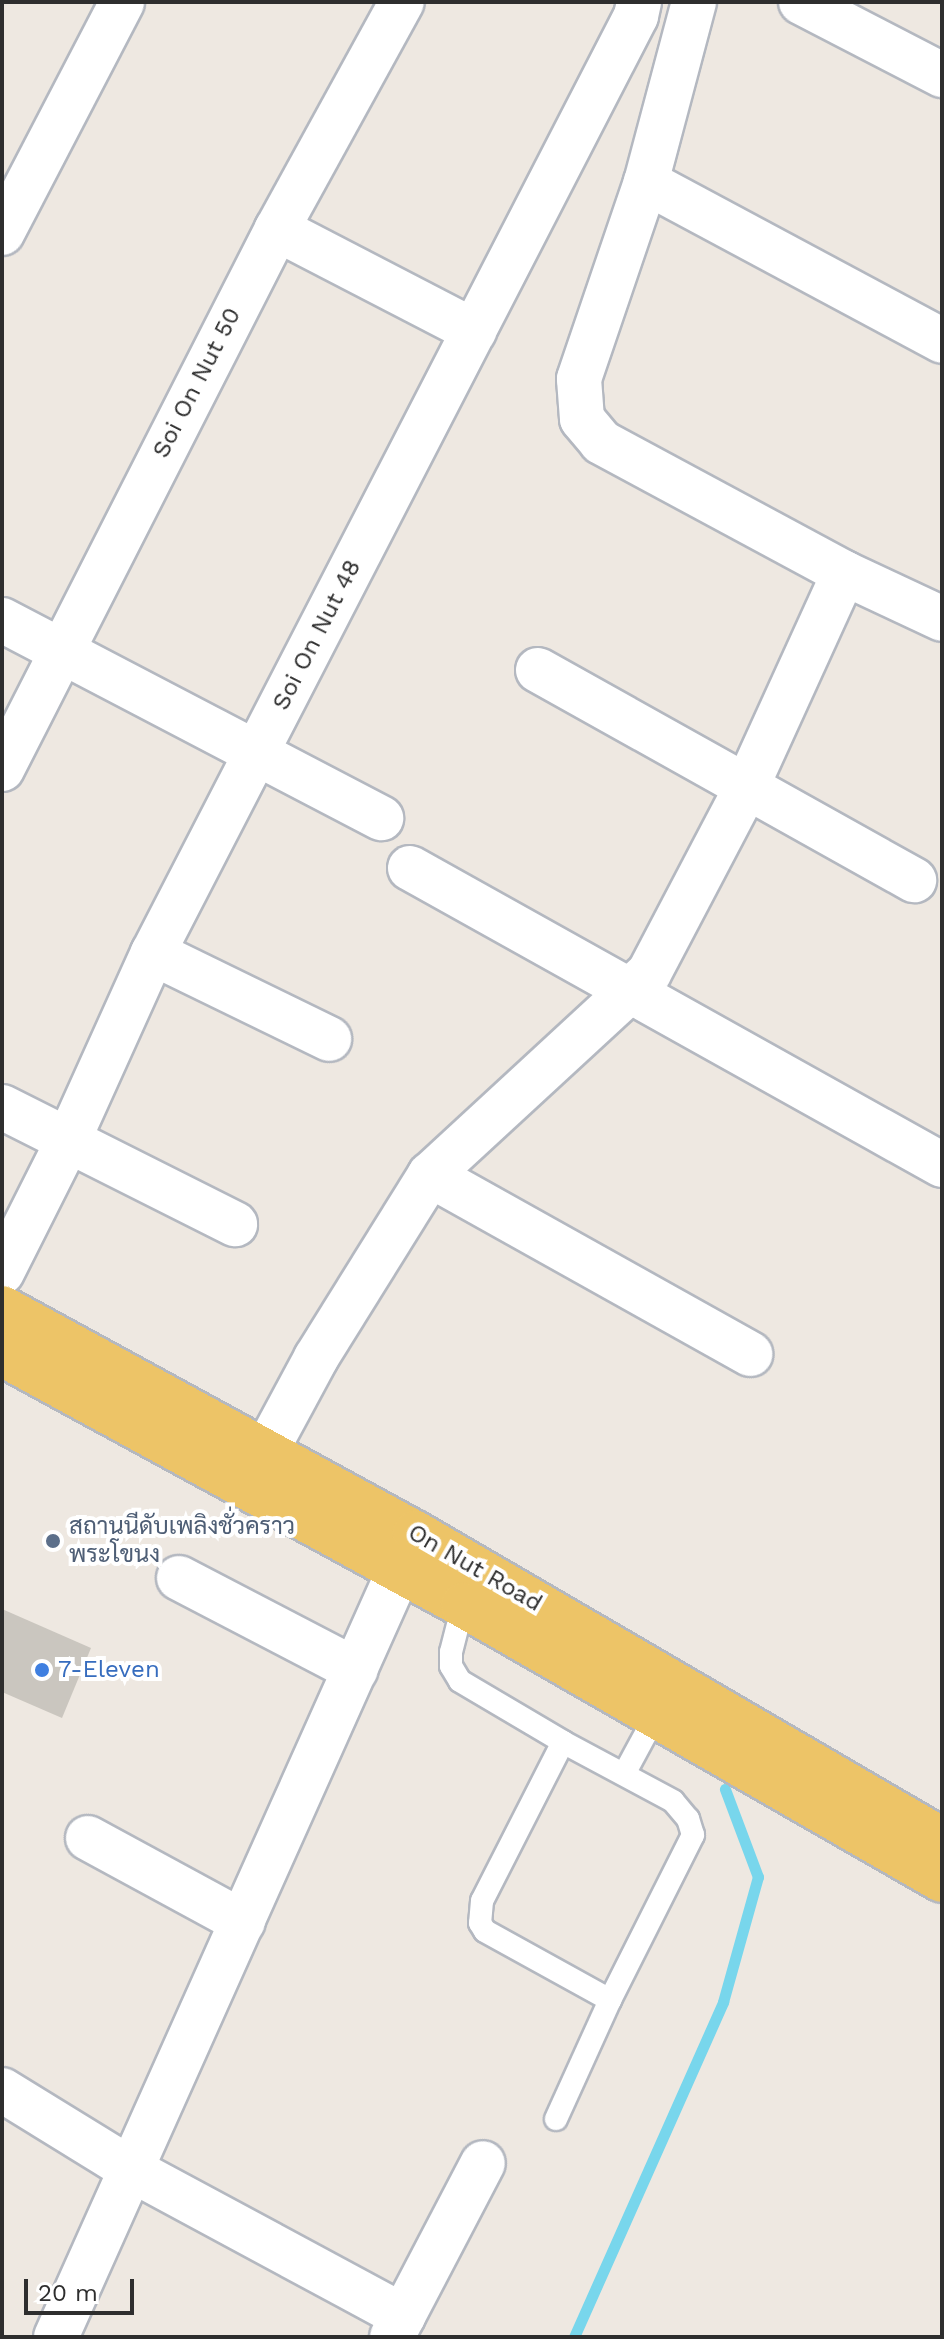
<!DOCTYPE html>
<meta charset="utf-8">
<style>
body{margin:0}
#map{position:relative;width:944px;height:2339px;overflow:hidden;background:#eee8e1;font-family:"Work Sans",Sarabun,sans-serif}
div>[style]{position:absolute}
.stream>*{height:11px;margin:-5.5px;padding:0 5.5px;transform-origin:5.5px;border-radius:5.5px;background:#78d6ec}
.building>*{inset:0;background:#cac6bf}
.roads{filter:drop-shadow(2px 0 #b4b8c0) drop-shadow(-2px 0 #b4b8c0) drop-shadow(0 2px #b4b8c0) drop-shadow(0 -2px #b4b8c0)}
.service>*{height:22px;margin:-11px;padding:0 11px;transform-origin:11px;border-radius:11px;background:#fff}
.minor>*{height:44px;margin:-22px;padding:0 22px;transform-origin:22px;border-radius:22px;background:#fff}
.primary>*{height:44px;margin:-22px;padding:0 22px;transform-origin:22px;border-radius:22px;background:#edc467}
.dots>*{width:22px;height:22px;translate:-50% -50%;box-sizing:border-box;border:4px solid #fff;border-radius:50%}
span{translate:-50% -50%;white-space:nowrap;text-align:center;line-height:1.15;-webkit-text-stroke:8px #fff;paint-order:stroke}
.street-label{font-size:24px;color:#2e2e2e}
.service-label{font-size:24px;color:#4e5e75}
.left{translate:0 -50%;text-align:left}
.shop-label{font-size:24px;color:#366cbe}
.frame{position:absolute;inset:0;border:4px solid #2e2e2e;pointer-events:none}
.scale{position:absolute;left:24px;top:2279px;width:110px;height:36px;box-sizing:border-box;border:4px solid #2e2e2e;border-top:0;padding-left:10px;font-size:24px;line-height:28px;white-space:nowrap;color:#2e2e2e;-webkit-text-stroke:6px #fff;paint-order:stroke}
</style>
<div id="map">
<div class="stream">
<i style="left:574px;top:2337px;width:367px;rotate:-66deg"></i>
<i style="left:723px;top:2002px;width:130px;rotate:-74.4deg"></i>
<i style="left:758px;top:1877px;width:94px;rotate:-110.6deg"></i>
</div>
<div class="building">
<i style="clip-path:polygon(2px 1609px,91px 1648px,62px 1718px,2px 1692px)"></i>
</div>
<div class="roads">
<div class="service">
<i style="left:463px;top:1605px;width:49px;rotate:104.3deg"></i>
<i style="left:451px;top:1652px;width:14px;rotate:90deg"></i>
<i style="left:451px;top:1666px;width:17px;rotate:59deg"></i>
<i style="left:460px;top:1681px;width:120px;rotate:30.6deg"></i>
<i style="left:624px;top:1774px;width:69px;rotate:-61.6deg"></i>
<i style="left:556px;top:2119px;width:131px;rotate:-65.6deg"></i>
<i style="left:610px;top:2000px;width:185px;rotate:-63.3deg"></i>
<i style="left:693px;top:1835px;width:17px;rotate:-107deg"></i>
<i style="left:688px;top:1819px;width:23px;rotate:-130deg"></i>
<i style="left:673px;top:1801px;width:125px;rotate:-151.8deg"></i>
<i style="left:563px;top:1742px;width:178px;rotate:117deg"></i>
<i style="left:482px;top:1901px;width:22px;rotate:95deg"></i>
<i style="left:480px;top:1923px;width:9px;rotate:58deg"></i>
<i style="left:485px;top:1931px;width:143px;rotate:28.9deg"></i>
</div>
<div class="minor">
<i style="left:694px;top:2px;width:186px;rotate:104.9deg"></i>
<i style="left:646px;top:182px;width:208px;rotate:108.8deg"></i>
<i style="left:579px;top:379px;width:40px;rotate:85.7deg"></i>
<i style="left:582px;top:419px;width:30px;rotate:50deg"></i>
<i style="left:601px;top:442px;width:276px;rotate:28.3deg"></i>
<i style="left:844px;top:573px;width:108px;rotate:25.1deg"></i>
<i style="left:801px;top:2px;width:159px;rotate:27.4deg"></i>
<i style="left:646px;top:182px;width:336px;rotate:28.2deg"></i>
<i style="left:277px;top:229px;width:222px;rotate:27.4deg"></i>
<i style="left:2px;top:233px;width:260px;rotate:-62.5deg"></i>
<i style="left:2px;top:620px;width:428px;rotate:27.6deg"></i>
<i style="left:538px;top:670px;width:431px;rotate:29.2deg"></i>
<i style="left:2px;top:769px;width:606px;rotate:-63.01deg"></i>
<i style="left:277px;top:229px;width:259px;rotate:-61.2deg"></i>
<i style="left:410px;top:868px;width:609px;rotate:29.17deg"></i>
<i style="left:153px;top:953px;width:196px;rotate:26deg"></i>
<i style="left:2px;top:1107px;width:261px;rotate:26.7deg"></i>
<i style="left:430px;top:1175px;width:367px;rotate:29.2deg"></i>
<i style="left:2px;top:1272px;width:147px;rotate:-63.3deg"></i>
<i style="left:68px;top:1141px;width:206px;rotate:-65.7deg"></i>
<i style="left:153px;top:953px;width:1054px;rotate:-62.73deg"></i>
<i style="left:636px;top:16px;width:14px;rotate:-78deg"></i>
<i style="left:266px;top:1451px;width:106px;rotate:-61.7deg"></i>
<i style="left:316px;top:1358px;width:216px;rotate:-58.1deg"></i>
<i style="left:430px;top:1175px;width:298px;rotate:-42.7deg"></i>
<i style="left:649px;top:973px;width:211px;rotate:-62.3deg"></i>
<i style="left:747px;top:786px;width:234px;rotate:-65.5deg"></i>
<i style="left:179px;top:1578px;width:199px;rotate:27.5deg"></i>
<i style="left:88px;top:1838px;width:176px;rotate:28.5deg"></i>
<i style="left:2px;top:2090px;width:153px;rotate:31.6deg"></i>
<i style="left:132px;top:2170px;width:308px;rotate:28.3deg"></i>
<i style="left:56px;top:2337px;width:839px;rotate:-65.88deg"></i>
<i style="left:392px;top:2337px;width:196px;rotate:-62.4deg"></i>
</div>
<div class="primary">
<i style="left:2px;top:1308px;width:470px;rotate:28.6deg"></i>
<i style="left:415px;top:1533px;width:610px;rotate:30.22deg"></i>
<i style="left:2px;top:1354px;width:525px;rotate:28.57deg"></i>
<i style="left:463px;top:1605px;width:552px;rotate:29.86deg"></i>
</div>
</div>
<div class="dots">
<i style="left:53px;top:1541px;background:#5c6f8a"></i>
<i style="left:42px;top:1670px;background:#3f7fe0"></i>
</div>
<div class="street-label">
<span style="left:197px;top:383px;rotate:-63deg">Soi On Nut 50</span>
<span style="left:317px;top:635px;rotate:-63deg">Soi On Nut 48</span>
<span style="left:475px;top:1568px;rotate:30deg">On Nut Road</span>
</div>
<div class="service-label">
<span class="left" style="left:69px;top:1541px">สถานนีดับเพลิงชั่วคราว<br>พระโขนง</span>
</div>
<div class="shop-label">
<span class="left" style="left:58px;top:1670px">7-Eleven</span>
</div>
<div class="frame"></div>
<div class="scale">20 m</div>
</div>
